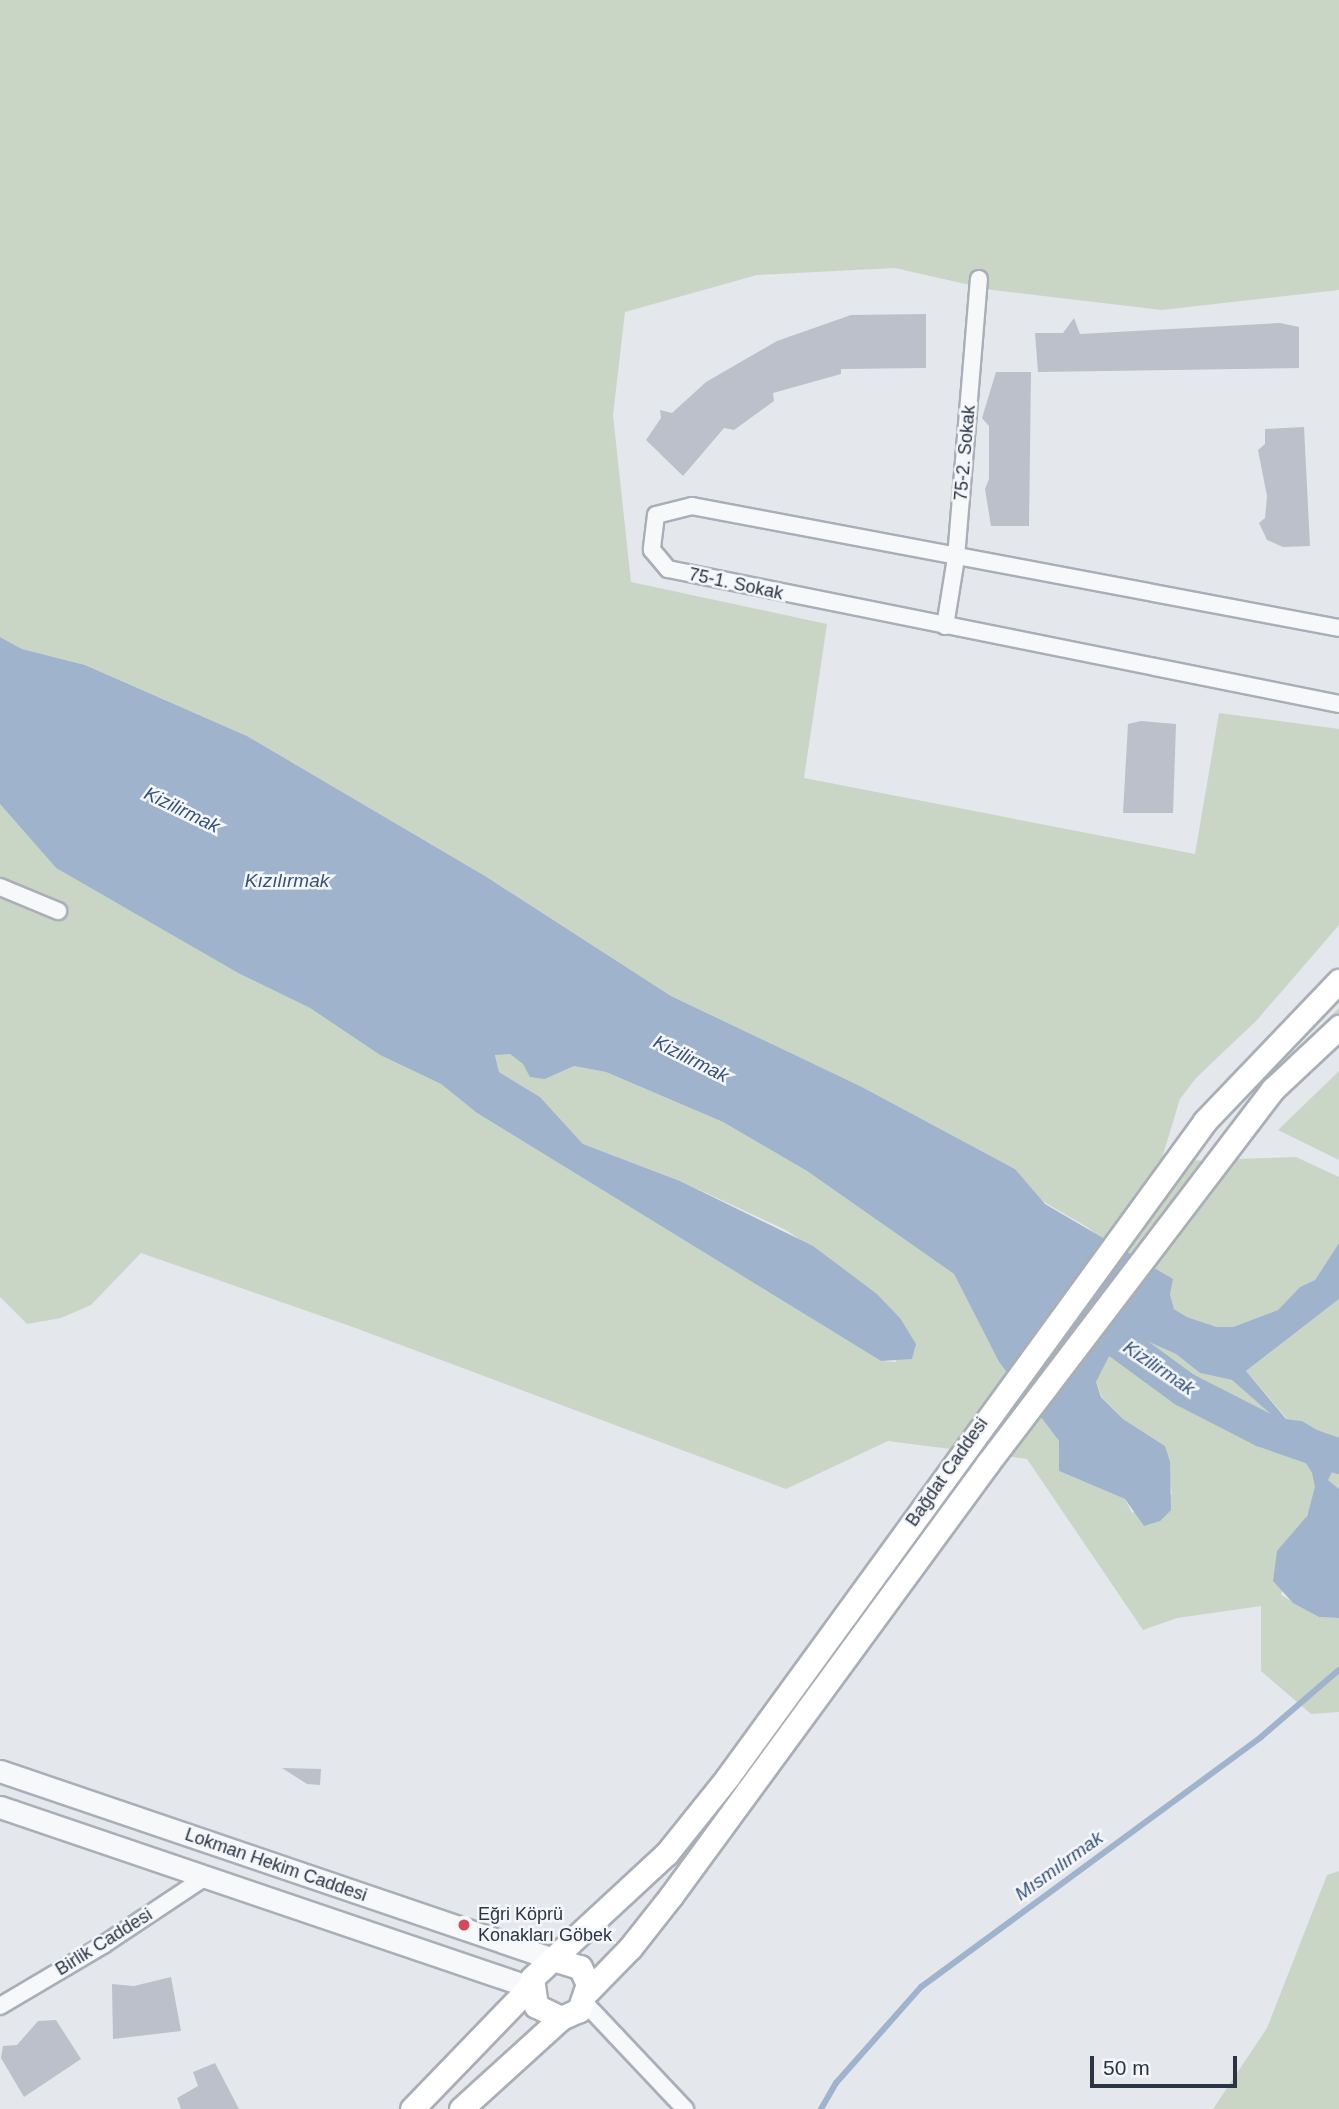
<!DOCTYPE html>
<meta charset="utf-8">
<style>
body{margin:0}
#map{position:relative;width:1339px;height:2109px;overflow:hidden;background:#e4e7ec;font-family:Arial,sans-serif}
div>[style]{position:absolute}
.green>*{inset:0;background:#c9d6c5}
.water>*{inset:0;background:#9fb4cc}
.stream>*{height:6px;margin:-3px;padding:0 3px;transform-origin:3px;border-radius:3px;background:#9fb4cc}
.river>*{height:35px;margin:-17.5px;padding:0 17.5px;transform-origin:17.5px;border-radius:17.5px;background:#9fb4cc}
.building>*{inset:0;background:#bbc0ca}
.roads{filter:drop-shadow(2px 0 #a9aeb7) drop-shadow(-2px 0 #a9aeb7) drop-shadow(0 2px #a9aeb7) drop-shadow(0 -2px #a9aeb7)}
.minor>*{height:16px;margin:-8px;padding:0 8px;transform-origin:8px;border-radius:8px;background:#f7f8fa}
.tertiary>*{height:21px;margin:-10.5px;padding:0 10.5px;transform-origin:10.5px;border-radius:10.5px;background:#f7f8fa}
.secondary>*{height:23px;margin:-11.5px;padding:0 11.5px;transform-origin:11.5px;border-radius:11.5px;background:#fff}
.dots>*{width:19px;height:19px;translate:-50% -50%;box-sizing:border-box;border:4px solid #f4f6f9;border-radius:50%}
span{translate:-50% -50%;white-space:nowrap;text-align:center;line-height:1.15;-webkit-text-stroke:5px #f4f6f9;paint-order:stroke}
.street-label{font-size:18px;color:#2b3445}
.poi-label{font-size:18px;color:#2b3445}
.left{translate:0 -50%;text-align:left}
.water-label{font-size:19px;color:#34527a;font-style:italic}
.scale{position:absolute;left:1090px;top:2056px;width:147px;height:32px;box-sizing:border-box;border:4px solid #2b3445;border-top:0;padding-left:9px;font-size:21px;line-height:24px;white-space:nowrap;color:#2b3445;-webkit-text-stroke:5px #f4f6f9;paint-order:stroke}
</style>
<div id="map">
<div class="green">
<i style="clip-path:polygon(0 0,1339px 0,1339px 290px,1162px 310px,992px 290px,895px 268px,757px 275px,625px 312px,613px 415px,631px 582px,827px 624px,804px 778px,1195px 854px,1219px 713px,1339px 729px,1339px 925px,1257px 1020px,1196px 1078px,1180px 1099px,1162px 1158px,1181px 1161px,1296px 1157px,1339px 1177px,1339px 1243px,1315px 1280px,1300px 1287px,1278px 1310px,1233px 1327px,1217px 1327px,1187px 1317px,1174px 1309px,1170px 1294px,1087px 1227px,1032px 1195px,1015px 1169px,862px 1087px,671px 996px,485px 876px,247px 736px,85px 665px,22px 649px,0 637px)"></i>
<i style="clip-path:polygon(0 804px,56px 868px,238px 973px,310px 1008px,380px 1055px,441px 1084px,477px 1113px,881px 1361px,896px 1362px,900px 1318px,877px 1294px,786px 1230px,680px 1181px,583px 1144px,540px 1097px,499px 1072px,495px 1054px,510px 1054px,545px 1079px,574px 1066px,606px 1072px,723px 1122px,807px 1171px,954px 1274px,999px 1362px,1059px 1441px,1059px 1471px,1125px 1499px,1132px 1513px,1172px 1494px,1165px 1446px,1123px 1419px,1102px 1397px,1096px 1382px,1118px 1339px,1149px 1342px,1176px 1354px,1200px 1373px,1232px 1380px,1283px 1425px,1312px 1473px,1316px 1487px,1281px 1595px,1319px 1617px,1339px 1618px,1339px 1712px,1311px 1714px,1261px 1671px,1261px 1606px,1177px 1618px,1143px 1630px,1027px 1459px,888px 1441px,786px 1489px,350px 1326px,141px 1253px,91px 1305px,61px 1318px,27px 1324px,0 1297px)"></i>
<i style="clip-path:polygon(1339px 1008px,1339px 1017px,1247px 1118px,1238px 1112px,1260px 1084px)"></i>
<i style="clip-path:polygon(1339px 1071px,1339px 1160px,1278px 1130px)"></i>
<i style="clip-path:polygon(1339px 1299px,1339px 1489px,1328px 1480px,1329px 1437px,1302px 1421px,1287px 1419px,1246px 1371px)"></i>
<i style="clip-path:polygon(1339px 1871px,1339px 2109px,1213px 2109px,1267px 2028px,1327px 1875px)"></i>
</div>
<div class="water">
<i style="clip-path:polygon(0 637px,22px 649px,85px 665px,247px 736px,485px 876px,671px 996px,862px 1087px,1015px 1169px,1045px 1204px,1173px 1279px,1170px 1294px,1174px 1309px,1187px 1317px,1217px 1327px,1233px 1327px,1278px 1310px,1300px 1287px,1315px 1280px,1339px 1243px,1339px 1299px,1246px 1371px,1286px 1419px,1302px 1421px,1329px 1437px,1335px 1466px,1328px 1480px,1339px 1489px,1339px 1618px,1319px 1617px,1293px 1603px,1273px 1581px,1277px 1551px,1307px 1516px,1315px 1487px,1312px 1473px,1283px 1425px,1232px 1380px,1200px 1373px,1176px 1354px,1149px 1342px,1118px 1339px,1096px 1382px,1101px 1397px,1123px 1419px,1165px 1446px,1170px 1462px,1171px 1510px,1160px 1521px,1144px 1526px,1125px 1499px,1059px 1471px,1059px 1441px,999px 1362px,954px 1274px,807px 1171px,723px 1122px,606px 1072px,574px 1066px,545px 1079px,530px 1077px,523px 1064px,510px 1054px,495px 1055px,499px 1072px,540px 1097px,583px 1144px,680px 1181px,813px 1246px,877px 1294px,900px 1318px,916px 1344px,912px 1359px,881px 1361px,477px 1113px,441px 1084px,380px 1055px,310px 1008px,238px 973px,56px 868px,0 804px)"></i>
</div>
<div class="stream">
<i style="left:821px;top:2109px;width:30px;rotate:-60deg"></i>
<i style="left:836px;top:2083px;width:128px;rotate:-48.5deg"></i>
<i style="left:921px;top:1987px;width:422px;rotate:-36.3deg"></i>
<i style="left:1261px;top:1737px;width:103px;rotate:-40.7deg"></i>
</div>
<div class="river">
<i style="left:1080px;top:1313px;width:129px;rotate:36.2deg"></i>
<i style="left:1184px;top:1389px;width:88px;rotate:27.1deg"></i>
<i style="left:1262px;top:1429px;width:82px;rotate:19.3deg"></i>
</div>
<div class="building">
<i style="clip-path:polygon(926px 314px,926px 368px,841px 369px,841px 374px,773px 393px,774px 401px,734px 430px,724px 428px,683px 476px,646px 440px,661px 418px,660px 410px,672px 413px,706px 382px,777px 341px,851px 315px)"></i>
<i style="clip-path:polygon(1074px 318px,1080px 334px,1280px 323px,1299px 327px,1299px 368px,1038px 372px,1035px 333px,1063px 333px)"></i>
<i style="clip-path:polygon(996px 372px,1031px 372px,1029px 526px,991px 526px,985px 489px,989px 479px,989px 426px,982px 418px)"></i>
<i style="clip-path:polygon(1304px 427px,1310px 546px,1283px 547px,1267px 540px,1259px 523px,1265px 518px,1267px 496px,1258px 450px,1265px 444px,1265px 429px)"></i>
<i style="clip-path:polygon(1141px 721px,1176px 724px,1173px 813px,1123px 813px,1128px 724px)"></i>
<i style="clip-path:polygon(282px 1768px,321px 1769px,320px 1785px,307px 1784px)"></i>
<i style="clip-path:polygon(171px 1977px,181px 2031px,113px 2039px,112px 1984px,134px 1986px)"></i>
<i style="clip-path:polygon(56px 2020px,81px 2059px,24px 2097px,1px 2058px,3px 2046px,17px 2045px,38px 2021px)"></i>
<i style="clip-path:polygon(215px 2063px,239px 2109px,181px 2109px,177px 2098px,198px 2086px,193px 2072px)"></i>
</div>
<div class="roads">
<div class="minor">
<i style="left:945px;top:626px;width:69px;rotate:-80.8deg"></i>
<i style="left:956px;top:558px;width:280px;rotate:-85.3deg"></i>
<i style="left:1339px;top:628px;width:658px;rotate:-169.32deg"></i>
<i style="left:692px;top:506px;width:37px;rotate:166deg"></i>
<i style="left:656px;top:515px;width:35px;rotate:97deg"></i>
<i style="left:652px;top:550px;width:25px;rotate:50deg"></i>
<i style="left:668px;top:569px;width:684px;rotate:11.38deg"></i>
<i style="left:0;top:887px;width:63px;rotate:22.5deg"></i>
<i style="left:585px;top:2003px;width:146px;rotate:46.7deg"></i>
<i style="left:0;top:2006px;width:120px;rotate:-30.6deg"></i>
<i style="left:103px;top:1945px;width:125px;rotate:-33.6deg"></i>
</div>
<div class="tertiary">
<i style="left:0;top:1771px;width:584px;rotate:18.78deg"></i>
<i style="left:0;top:1807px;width:560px;rotate:18.76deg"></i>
</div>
<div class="secondary">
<i style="left:553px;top:1959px;width:28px;rotate:17deg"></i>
<i style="left:580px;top:1967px;width:19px;rotate:65deg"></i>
<i style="left:588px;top:1984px;width:28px;rotate:109deg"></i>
<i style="left:579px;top:2010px;width:20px;rotate:156deg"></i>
<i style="left:561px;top:2018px;width:28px;rotate:-154deg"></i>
<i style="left:536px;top:2006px;width:28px;rotate:-98deg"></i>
<i style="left:532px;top:1978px;width:184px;rotate:-42.8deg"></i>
<i style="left:667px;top:1853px;width:96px;rotate:-51.3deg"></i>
<i style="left:727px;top:1778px;width:812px;rotate:-53.96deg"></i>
<i style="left:1205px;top:1121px;width:194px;rotate:-46.3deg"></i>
<i style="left:588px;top:1991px;width:60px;rotate:-45.7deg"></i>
<i style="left:630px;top:1948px;width:66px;rotate:-51.7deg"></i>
<i style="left:671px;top:1896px;width:537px;rotate:-53.79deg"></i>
<i style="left:988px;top:1463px;width:470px;rotate:-52.7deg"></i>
<i style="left:1273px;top:1089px;width:91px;rotate:-43.2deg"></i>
<i style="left:412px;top:2109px;width:170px;rotate:-46deg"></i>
<i style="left:461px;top:2109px;width:135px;rotate:-42.3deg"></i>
</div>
</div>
<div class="dots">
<i style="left:464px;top:1925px;background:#d1495b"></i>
</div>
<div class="street-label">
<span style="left:965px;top:453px;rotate:-85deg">75-2. Sokak</span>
<span style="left:736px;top:584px;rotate:12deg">75-1. Sokak</span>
<span style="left:947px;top:1472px;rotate:-55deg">Bağdat Caddesi</span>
<span style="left:276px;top:1865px;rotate:19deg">Lokman Hekim Caddesi</span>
<span style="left:104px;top:1942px;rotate:-32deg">Birlik Caddesi</span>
</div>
<div class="poi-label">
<span class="left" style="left:478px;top:1925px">Eğri Köprü<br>Konakları Göbek</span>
</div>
<div class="water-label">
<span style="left:182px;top:810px;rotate:26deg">Kizilirmak</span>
<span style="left:287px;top:881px">Kızılırmak</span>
<span style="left:691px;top:1059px;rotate:27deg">Kizilirmak</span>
<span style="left:1159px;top:1368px;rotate:34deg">Kizilirmak</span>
<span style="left:1059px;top:1866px;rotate:-36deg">Mısmılırmak</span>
</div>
<div class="scale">50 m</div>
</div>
